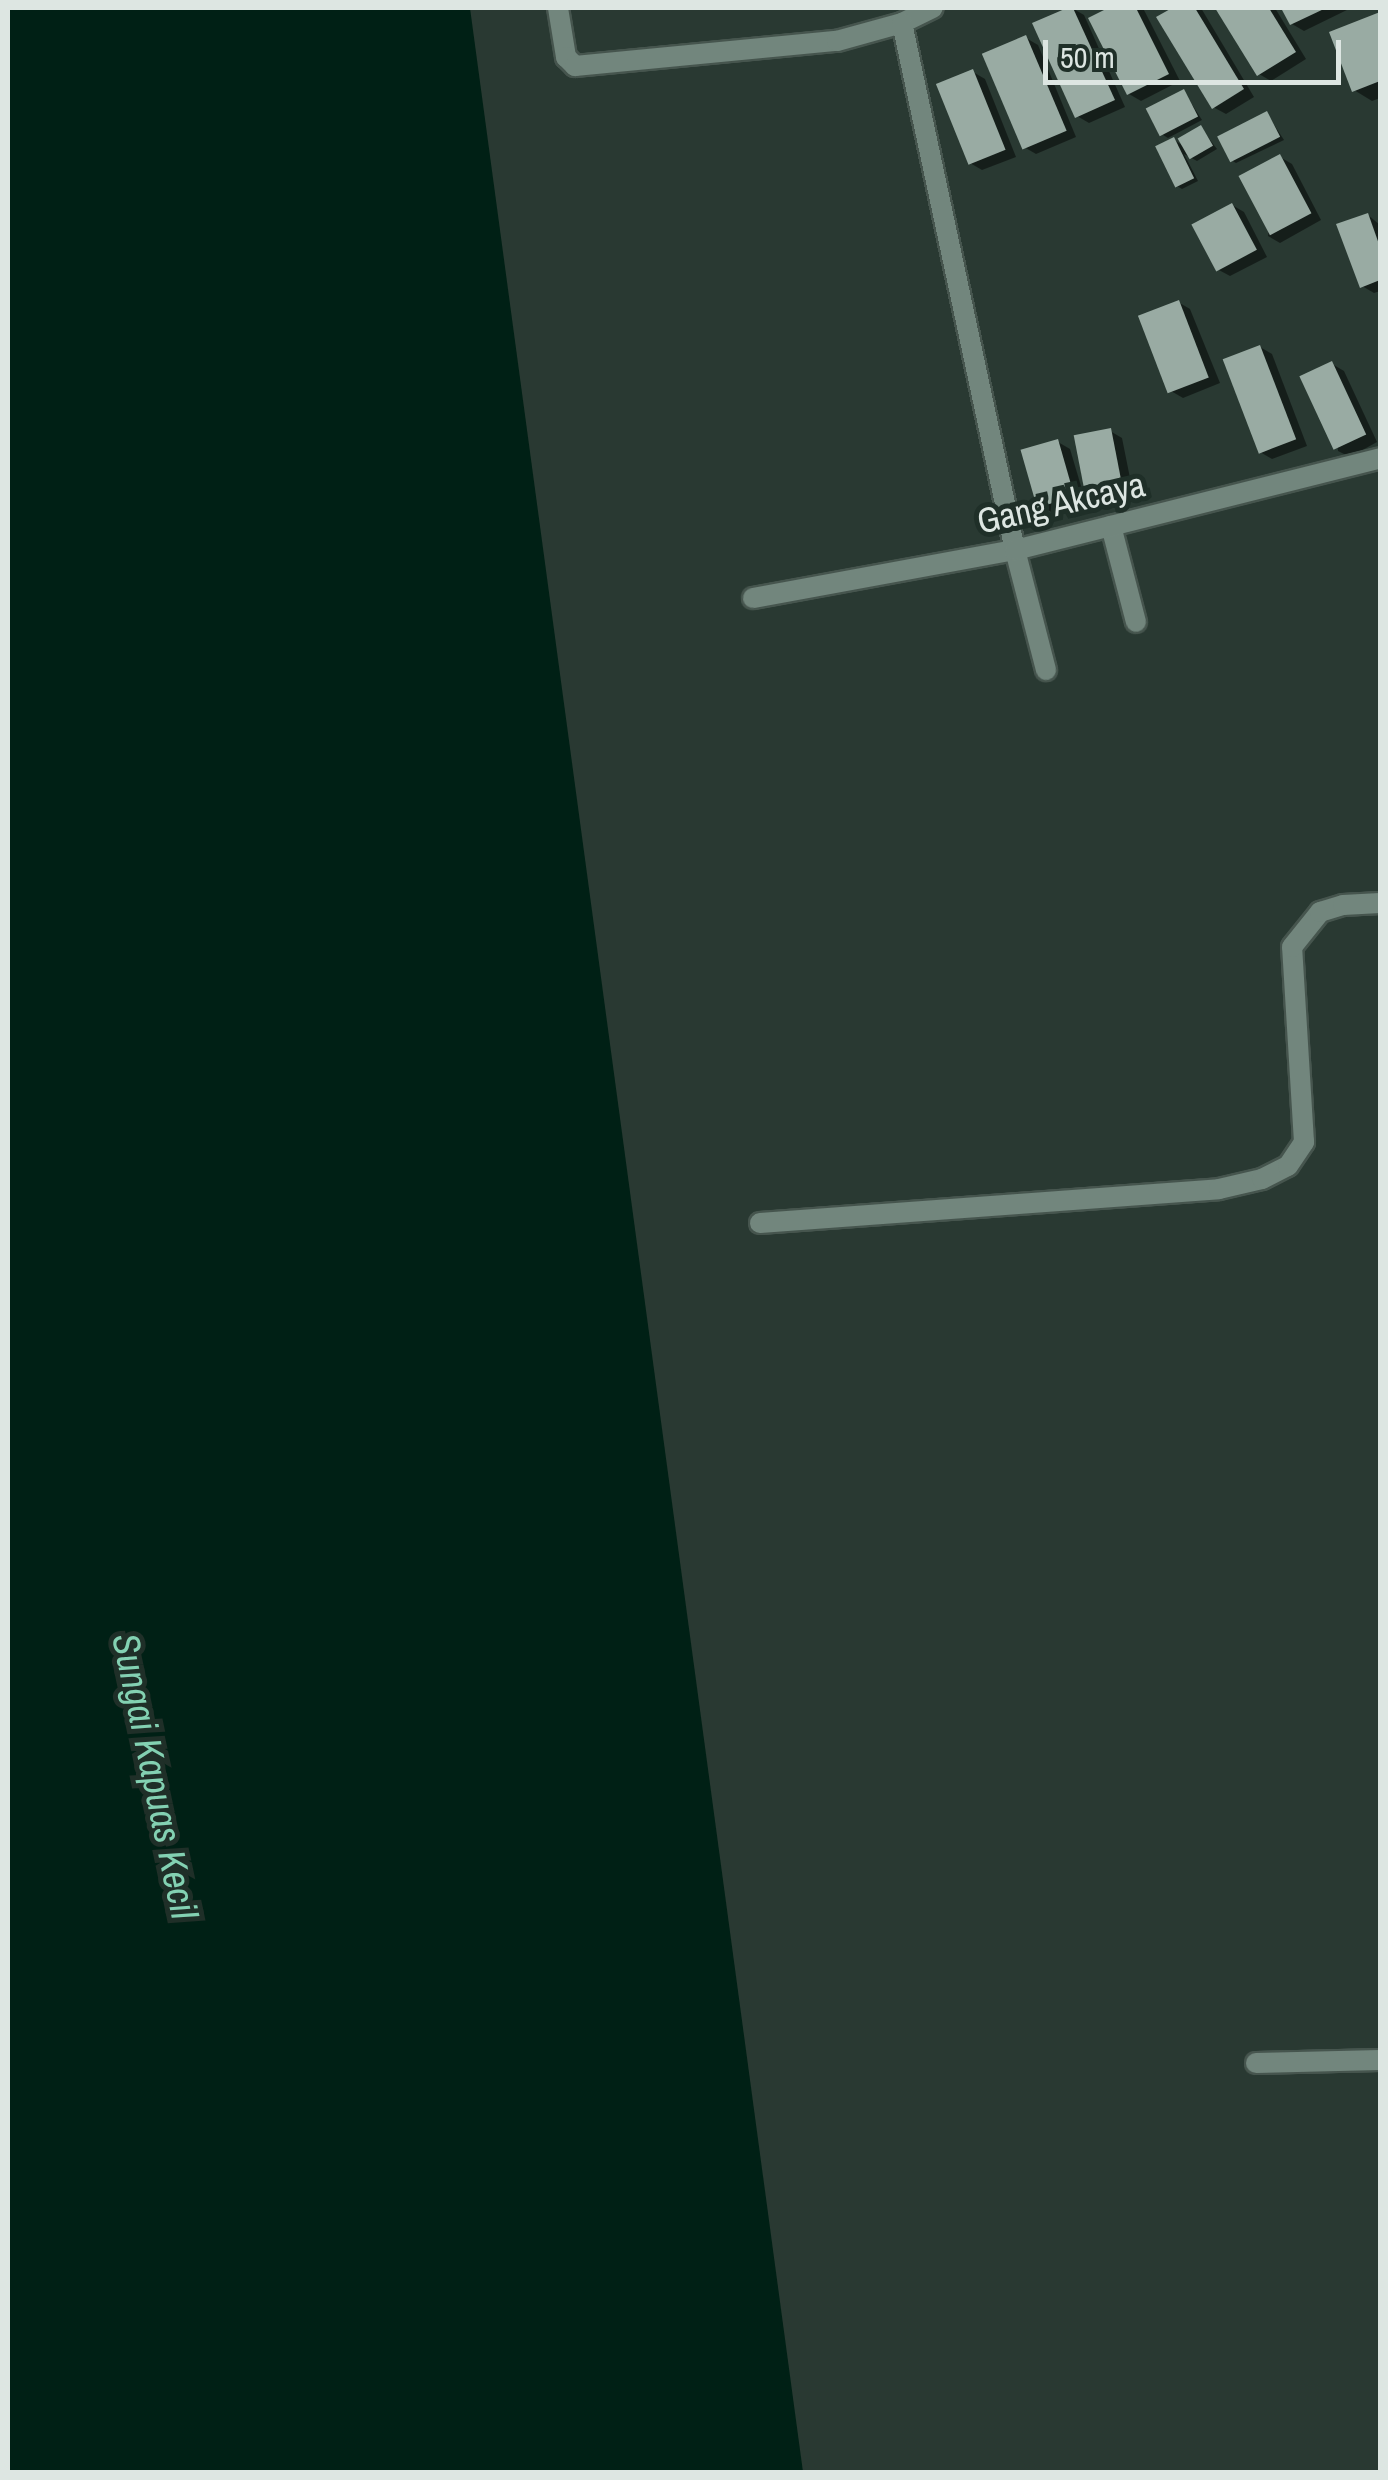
<!DOCTYPE html>
<style>
body{margin:0}
#map{position:relative;width:1388px;height:2480px;overflow:hidden;background:#293932;font-family:"Archivo Narrow",sans-serif}
div>[style]{position:absolute}
.water>*{inset:0;background:#002015}
.shadow>*{inset:0;background:#0007}
.building>*{inset:0;background:#99aba3;transform-origin:0 0}
.roads{filter:drop-shadow(2px 0 #46554e) drop-shadow(-2px 0 #46554e) drop-shadow(0 2px #46554e) drop-shadow(0 -2px #46554e)}
.lane>*{height:20px;margin:-10px;padding:0 10px;transform-origin:10px;border-radius:10px;background:#72867d}
.street>*{height:20px;margin:-10px;padding:0 10px;transform-origin:10px;border-radius:10px;background:#72867d}
span{translate:-50% -50%;white-space:nowrap;text-align:center;line-height:1.15;-webkit-text-stroke:10px #1f2f28;paint-order:stroke}
.street-label{font-size:35px;color:#dde6e2}
.water-label{font-size:38px;color:#83d1b2;font-style:italic}
.frame{position:absolute;inset:0;border:10px solid #dde6e2;pointer-events:none}
.scale{position:absolute;left:1043px;top:40px;width:298px;height:45px;box-sizing:border-box;border:5px solid #dde6e2;border-top:0;padding-left:12px;font-size:30px;line-height:35px;white-space:nowrap;color:#dde6e2;-webkit-text-stroke:8px #1f2f28;paint-order:stroke}
</style>
<div id="map">
<div class="water">
<i style="clip-path:polygon(8px 8px,470px 8px,803px 2472px,8px 2472px)"></i>
</div>
<div class="shadow">
<i style="clip-path:polygon(1072px 8px,1084px 15px,1125px 107px,1089px 123px,1077px 116px)"></i>
<i style="clip-path:polygon(1114px 8px,1143px 8px,1180px 81px,1141px 101px,1129px 94px,1092px 19px)"></i>
<i style="clip-path:polygon(1176px 8px,1201px 8px,1254px 97px,1226px 114px,1213px 107px,1160px 18px)"></i>
<i style="clip-path:polygon(1218px 8px,1275px 8px,1306px 59px,1271px 81px,1259px 74px)"></i>
<i style="clip-path:polygon(1284px 8px,1351px 8px,1304px 31px,1292px 24px)"></i>
<i style="clip-path:polygon(1380px 15px,1380px 98px,1372px 101px,1354px 90px,1332px 33px)"></i>
<i style="clip-path:polygon(1026px 38px,1038px 45px,1076px 137px,1036px 154px,1024px 147px)"></i>
<i style="clip-path:polygon(973px 72px,985px 79px,1016px 157px,982px 170px,970px 163px)"></i>
<i style="clip-path:polygon(1184px 92px,1202px 120px,1168px 138px,1163px 135px)"></i>
<i style="clip-path:polygon(1267px 114px,1284px 140px,1236px 163px,1231px 160px)"></i>
<i style="clip-path:polygon(1201px 128px,1217px 149px,1197px 161px,1184px 154px,1198px 181px,1182px 189px,1177px 186px,1174px 140px,1185px 147px)"></i>
<i style="clip-path:polygon(1280px 157px,1292px 164px,1321px 220px,1280px 243px,1268px 236px)"></i>
<i style="clip-path:polygon(1232px 205px,1244px 212px,1267px 257px,1230px 276px,1217px 269px)"></i>
<i style="clip-path:polygon(1368px 215px,1380px 225px,1380px 291px,1374px 293px,1362px 286px)"></i>
<i style="clip-path:polygon(1178px 302px,1190px 309px,1220px 383px,1183px 398px,1171px 391px)"></i>
<i style="clip-path:polygon(1260px 347px,1272px 354px,1307px 446px,1272px 459px,1260px 452px)"></i>
<i style="clip-path:polygon(1332px 364px,1344px 371px,1377px 442px,1350px 457px,1338px 451px)"></i>
<i style="clip-path:polygon(1110px 431px,1122px 438px,1134px 498px,1101px 505px,1089px 498px)"></i>
<i style="clip-path:polygon(1058px 442px,1070px 449px,1086px 503px,1053px 513px,1041px 506px)"></i>
</div>
<div class="building">
<i style="clip-path:polygon(1067px 8px,1073px 8px,1115px 100px,1075px 118px,1032px 23px)"></i>
<i style="clip-path:polygon(1108px 8px,1136px 8px,1169px 74px,1127px 95px,1088px 18px)"></i>
<i style="clip-path:polygon(1172px 8px,1195px 8px,1244px 89px,1212px 109px,1156px 17px)"></i>
<i style="clip-path:polygon(1215px 8px,1269px 8px,1296px 52px,1257px 76px)"></i>
<i style="clip-path:polygon(1281px 8px,1326px 8px,1290px 25px)"></i>
<i style="clip-path:polygon(1380px 12px,1380px 81px,1352px 92px,1329px 32px)"></i>
<i style="left:1026px;top:35px;width:104px;height:48px;rotate:67deg"></i>
<i style="left:973px;top:69px;width:87px;height:40px;rotate:68deg"></i>
<i style="left:1184px;top:89px;width:31px;height:43px;rotate:63deg"></i>
<i style="left:1267px;top:111px;width:29px;height:56px;rotate:63deg"></i>
<i style="left:1201px;top:125px;width:24px;height:27px;rotate:60deg"></i>
<i style="left:1174px;top:137px;width:46px;height:21px;rotate:64deg"></i>
<i style="left:1280px;top:154px;width:67px;height:47px;rotate:62deg"></i>
<i style="left:1232px;top:203px;width:53px;height:46px;rotate:62deg"></i>
<i style="clip-path:polygon(1368px 213px,1380px 247px,1380px 280px,1360px 288px,1336px 224px)"></i>
<i style="left:1179px;top:300px;width:83px;height:44px;rotate:69deg"></i>
<i style="left:1260px;top:345px;width:101px;height:40px;rotate:69deg"></i>
<i style="left:1332px;top:361px;width:81px;height:36px;rotate:65deg"></i>
<i style="left:1111px;top:428px;width:65px;height:38px;rotate:79deg"></i>
<i style="left:1058px;top:439px;width:60px;height:39px;rotate:74deg"></i>
</div>
<div class="roads">
<div class="lane">
<i style="left:1111px;top:526px;width:99px;rotate:75.4deg"></i>
<i style="left:1015px;top:550px;width:124px;rotate:75.5deg"></i>
<i style="left:760px;top:1223px;width:460px;rotate:-4.2deg"></i>
<i style="left:1219px;top:1189px;width:44px;rotate:-13.1deg"></i>
<i style="left:1262px;top:1179px;width:29px;rotate:-27deg"></i>
<i style="left:1288px;top:1166px;width:29px;rotate:-56deg"></i>
<i style="left:1304px;top:1142px;width:195px;rotate:-93.5deg"></i>
<i style="left:1292px;top:947px;width:45px;rotate:-51.3deg"></i>
<i style="left:1320px;top:912px;width:24px;rotate:-17deg"></i>
<i style="left:1343px;top:905px;width:37px;rotate:-3deg"></i>
</div>
<div class="street">
<i style="left:558px;top:8px;width:50px;rotate:80.7deg"></i>
<i style="left:566px;top:57px;width:13px;rotate:45deg"></i>
<i style="left:575px;top:66px;width:263px;rotate:-5.5deg"></i>
<i style="left:837px;top:41px;width:67px;rotate:-15.5deg"></i>
<i style="left:902px;top:23px;width:34px;rotate:-26deg"></i>
<i style="left:902px;top:23px;width:539px;rotate:77.9deg"></i>
<i style="left:753px;top:598px;width:266px;rotate:-10.4deg"></i>
<i style="left:1015px;top:550px;width:376px;rotate:-14.1deg"></i>
<i style="left:1256px;top:2063px;width:124px;rotate:-1.4deg"></i>
</div>
</div>
<div class="street-label">
<span style="left:1061px;top:503px;rotate:-13deg">Gang Akcaya</span>
</div>
<div class="water-label">
<span style="left:155px;top:1776px;rotate:78deg">Sungai Kapuas Kecil</span>
</div>
<div class="frame"></div>
<div class="scale">50 m</div>
</div>
